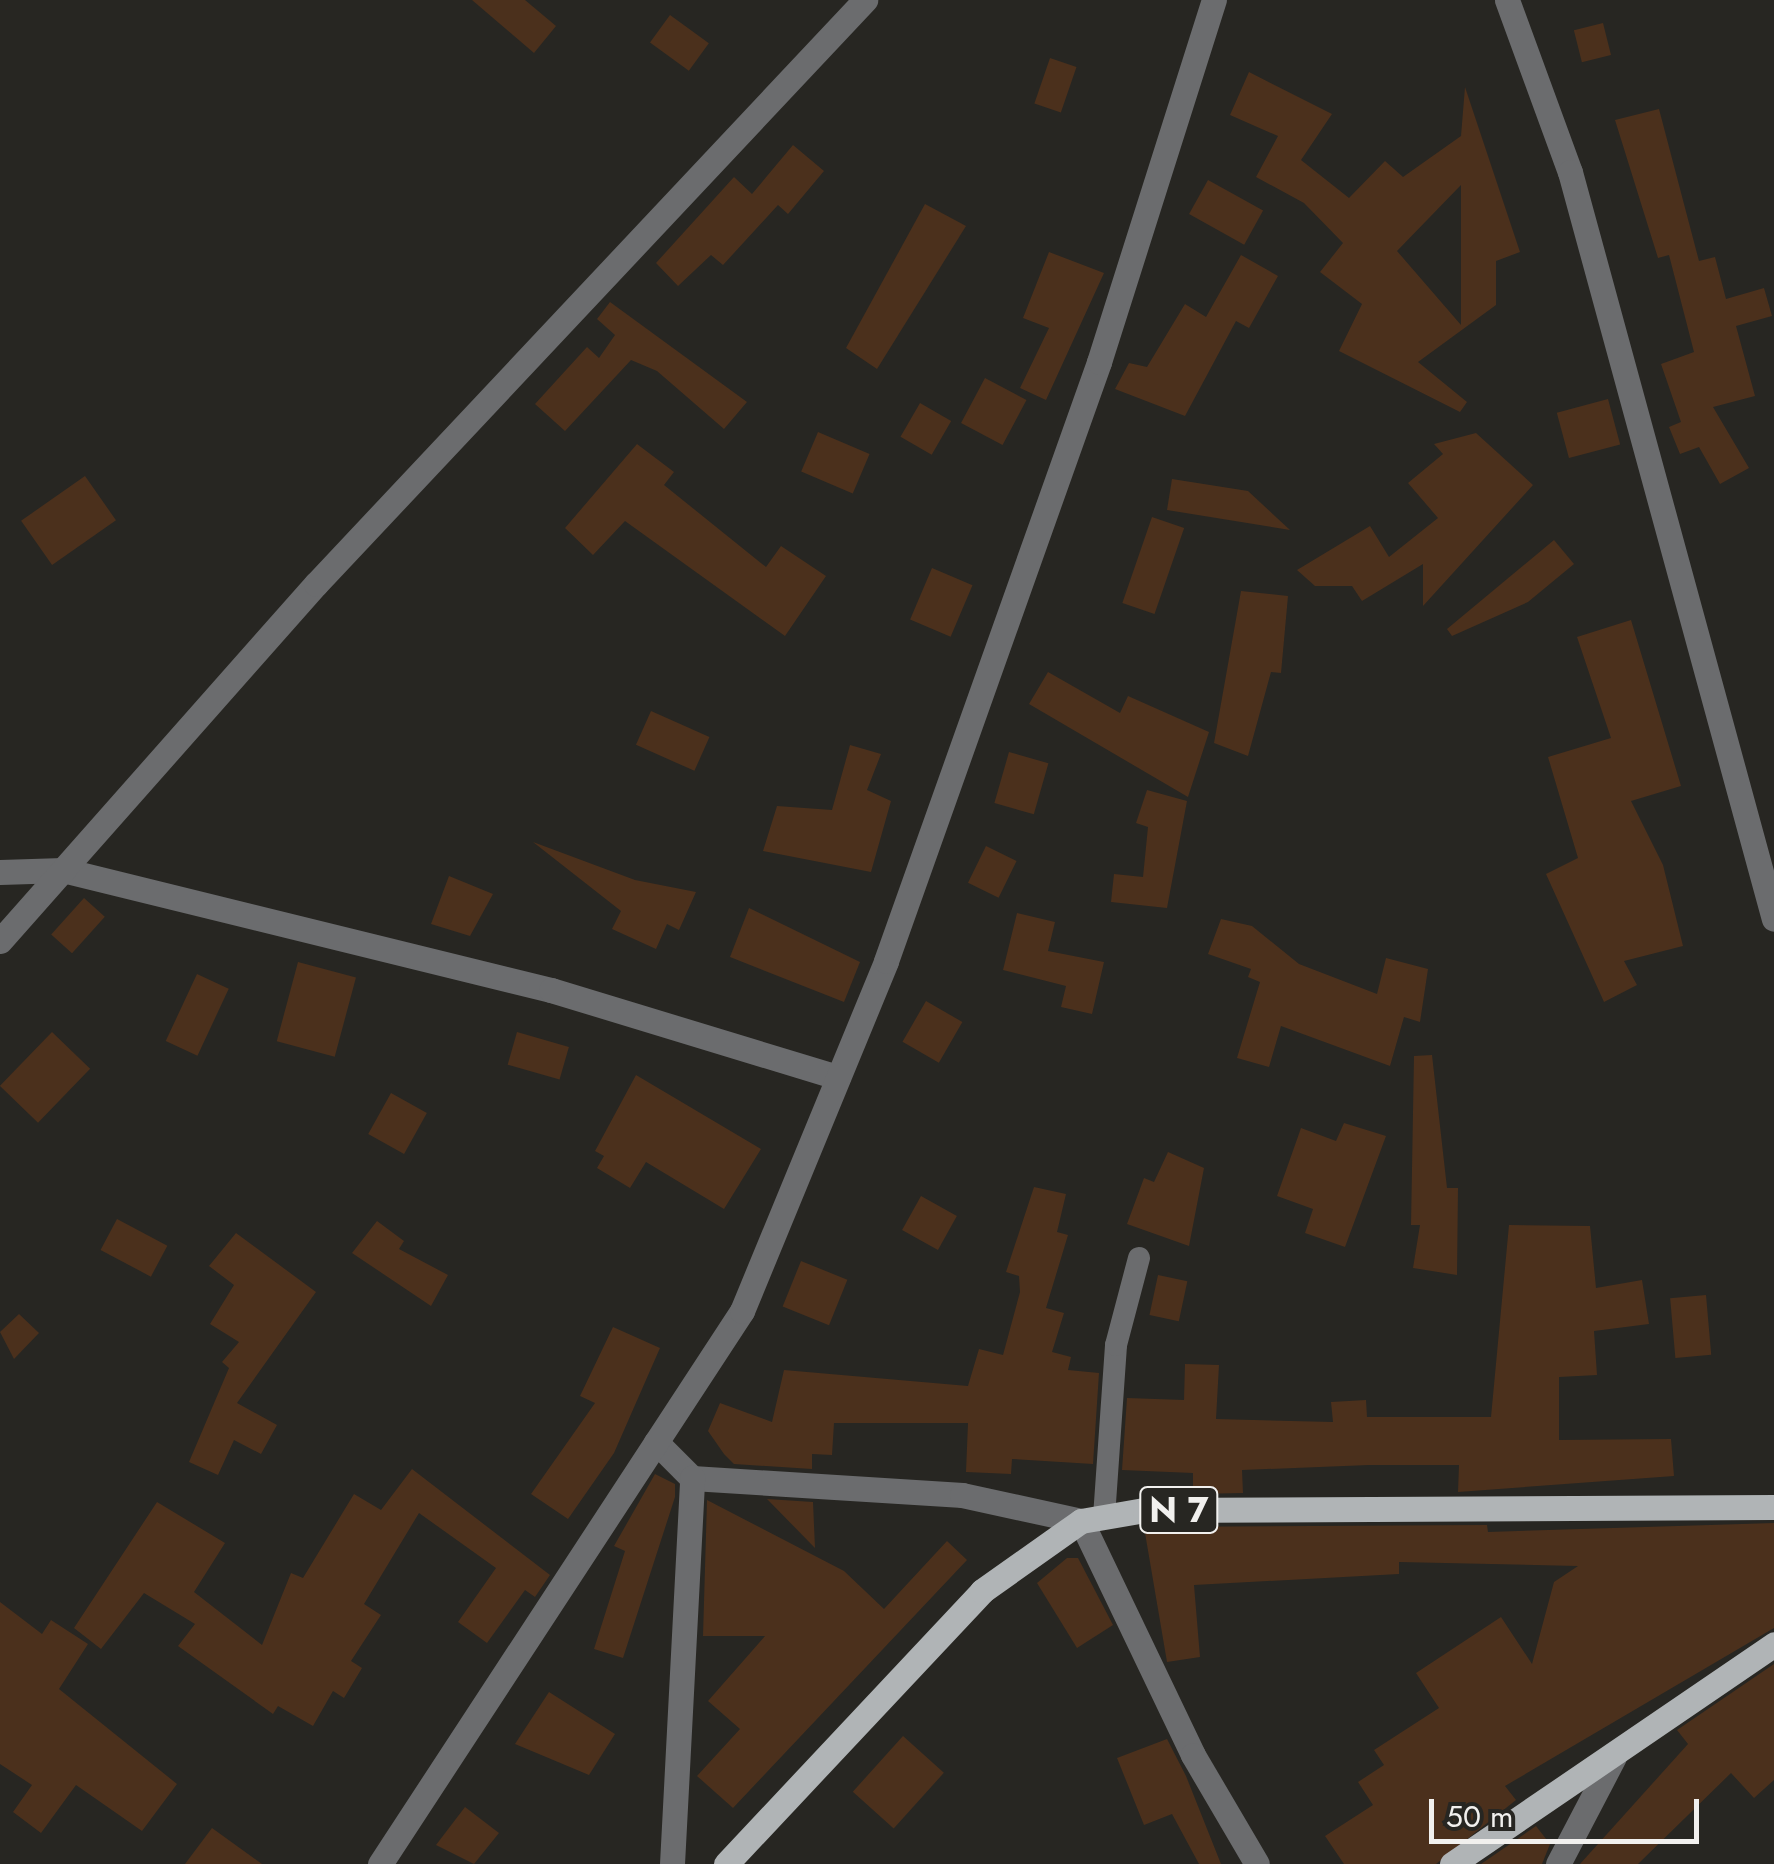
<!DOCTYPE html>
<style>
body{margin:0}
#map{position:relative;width:1774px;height:1864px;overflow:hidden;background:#272622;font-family:Jost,sans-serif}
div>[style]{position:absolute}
.building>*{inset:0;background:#4b301c;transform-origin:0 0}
.lane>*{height:22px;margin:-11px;padding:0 11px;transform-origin:11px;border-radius:11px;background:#6b6c6e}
.street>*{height:25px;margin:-12.5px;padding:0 12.5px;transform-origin:12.5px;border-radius:12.5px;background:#6b6c6e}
.primary>*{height:25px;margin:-12.5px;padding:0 12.5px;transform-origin:12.5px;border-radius:12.5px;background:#b0b4b6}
span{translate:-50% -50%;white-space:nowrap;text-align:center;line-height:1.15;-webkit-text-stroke:9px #272622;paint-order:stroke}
.shield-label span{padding:2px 8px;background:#272622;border:2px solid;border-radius:8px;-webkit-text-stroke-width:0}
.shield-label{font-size:35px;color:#f1f0ee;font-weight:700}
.scale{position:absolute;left:1429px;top:1799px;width:270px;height:45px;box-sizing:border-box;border:5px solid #f1f0ee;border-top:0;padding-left:12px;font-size:30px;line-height:35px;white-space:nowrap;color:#f1f0ee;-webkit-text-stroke:8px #272622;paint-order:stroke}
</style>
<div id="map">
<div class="building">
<i style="clip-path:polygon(472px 0,525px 0,556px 26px,534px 53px)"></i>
<i style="left:670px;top:15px;width:48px;height:34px;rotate:36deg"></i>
<i style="left:1603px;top:23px;width:33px;height:30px;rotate:76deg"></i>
<i style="left:1050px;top:58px;width:28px;height:48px;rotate:19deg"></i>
<i style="clip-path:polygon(evenodd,1249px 72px,1332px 114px,1301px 160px,1349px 198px,1385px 161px,1403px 177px,1461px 136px,1465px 87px,1520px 252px,1496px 261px,1496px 305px,1418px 362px,1467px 402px,1460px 412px,1339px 351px,1362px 304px,1320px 272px,1343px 243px,1304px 203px,1256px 177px,1278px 136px,1230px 115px,1249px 72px,1461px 185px,1461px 325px,1397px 251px,1461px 185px)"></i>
<i style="clip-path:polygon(1659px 109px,1699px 261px,1715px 257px,1726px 299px,1764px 288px,1772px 316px,1736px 326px,1755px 396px,1713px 407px,1749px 468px,1720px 484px,1699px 447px,1680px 454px,1669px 427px,1681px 422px,1661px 364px,1694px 352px,1669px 255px,1658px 258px,1615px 120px)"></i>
<i style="clip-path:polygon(793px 145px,824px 171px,788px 214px,778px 205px,723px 265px,711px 255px,678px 286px,656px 263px,734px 177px,752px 194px)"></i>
<i style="left:1208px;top:180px;width:63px;height:39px;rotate:29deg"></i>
<i style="clip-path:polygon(925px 204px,966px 226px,877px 369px,846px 348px)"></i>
<i style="clip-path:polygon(1049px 252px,1104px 273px,1046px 400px,1020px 388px,1049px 328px,1023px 318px)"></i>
<i style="clip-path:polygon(1241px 255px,1278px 276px,1249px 328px,1236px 321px,1185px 416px,1115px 389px,1129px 363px,1147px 367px,1185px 304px,1206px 317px)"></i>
<i style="clip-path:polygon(610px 302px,747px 402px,724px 429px,657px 371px,631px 360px,565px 431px,535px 404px,587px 347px,599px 358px,615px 335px,597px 319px)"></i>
<i style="left:985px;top:378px;width:47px;height:51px;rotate:28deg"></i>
<i style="left:1608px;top:399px;width:47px;height:53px;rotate:75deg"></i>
<i style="left:920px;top:403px;width:36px;height:39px;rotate:30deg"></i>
<i style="left:818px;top:432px;width:56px;height:43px;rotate:23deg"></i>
<i style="clip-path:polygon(1476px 433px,1533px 485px,1423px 606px,1423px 564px,1362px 601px,1352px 586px,1315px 586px,1297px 570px,1370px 526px,1389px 557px,1438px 518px,1408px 483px,1443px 454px,1434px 444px)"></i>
<i style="clip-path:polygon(637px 444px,674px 472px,664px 485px,766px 567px,781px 546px,826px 576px,785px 636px,625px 521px,593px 555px,565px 528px)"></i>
<i style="left:85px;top:476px;width:54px;height:78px;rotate:55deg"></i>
<i style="clip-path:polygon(1172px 479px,1248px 491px,1290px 530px,1167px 510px)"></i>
<i style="left:1152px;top:517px;width:34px;height:91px;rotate:19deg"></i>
<i style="clip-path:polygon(1554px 540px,1574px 564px,1528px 602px,1452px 636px,1447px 629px)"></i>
<i style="left:932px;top:568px;width:44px;height:56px;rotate:23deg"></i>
<i style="clip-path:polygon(1241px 591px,1288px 596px,1281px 673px,1271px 672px,1248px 756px,1214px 743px)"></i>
<i style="clip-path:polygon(1631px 620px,1681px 786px,1631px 801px,1663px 865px,1683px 946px,1624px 961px,1637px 985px,1604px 1002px,1546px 874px,1578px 858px,1548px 757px,1611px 738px,1577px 637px)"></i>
<i style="clip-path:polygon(1048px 672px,1120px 713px,1128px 696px,1209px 732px,1188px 797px,1029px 704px)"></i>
<i style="left:651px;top:711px;width:64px;height:37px;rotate:24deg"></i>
<i style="clip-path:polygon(850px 745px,881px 754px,867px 790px,891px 801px,871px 872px,763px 851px,777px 806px,832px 810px)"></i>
<i style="left:1009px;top:752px;width:41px;height:53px;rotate:16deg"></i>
<i style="clip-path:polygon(1147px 790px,1187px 801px,1167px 908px,1111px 902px,1114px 874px,1143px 877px,1148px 827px,1136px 823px)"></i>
<i style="clip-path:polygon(533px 842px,635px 880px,696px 892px,679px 930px,667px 924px,656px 949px,612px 929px,621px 911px)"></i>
<i style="left:986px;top:846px;width:34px;height:41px;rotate:26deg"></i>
<i style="clip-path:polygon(449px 876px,493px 894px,470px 936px,431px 924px)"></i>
<i style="left:84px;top:898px;width:28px;height:49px;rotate:42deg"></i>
<i style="clip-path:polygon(749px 908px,860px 962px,844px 1002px,730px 957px)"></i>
<i style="clip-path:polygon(1017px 913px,1055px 922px,1048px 951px,1104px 962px,1092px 1014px,1061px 1007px,1066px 986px,1003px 970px)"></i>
<i style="clip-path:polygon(1221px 919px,1252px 926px,1299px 964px,1377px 994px,1386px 958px,1428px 969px,1420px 1022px,1404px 1017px,1390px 1066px,1281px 1026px,1269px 1067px,1237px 1058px,1260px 982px,1248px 977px,1251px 969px,1208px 954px)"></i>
<i style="left:298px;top:962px;width:60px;height:82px;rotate:15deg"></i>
<i style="left:197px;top:974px;width:35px;height:74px;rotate:25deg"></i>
<i style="left:926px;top:1001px;width:42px;height:47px;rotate:30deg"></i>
<i style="left:52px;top:1032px;width:53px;height:75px;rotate:44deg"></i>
<i style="left:517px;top:1032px;width:54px;height:34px;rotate:16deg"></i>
<i style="clip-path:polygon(1432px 1055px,1447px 1188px,1458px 1188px,1457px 1275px,1413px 1268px,1420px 1225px,1411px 1225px,1414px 1056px)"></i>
<i style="clip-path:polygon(636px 1075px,761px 1149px,724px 1209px,646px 1162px,630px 1188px,597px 1168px,604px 1156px,595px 1151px)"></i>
<i style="left:391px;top:1093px;width:41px;height:47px;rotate:29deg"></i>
<i style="clip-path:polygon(1344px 1123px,1386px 1136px,1345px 1247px,1305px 1233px,1313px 1209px,1277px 1196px,1301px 1128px,1336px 1141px)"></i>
<i style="clip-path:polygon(1168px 1152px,1204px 1168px,1189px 1246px,1127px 1224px,1144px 1178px,1154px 1182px)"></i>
<i style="clip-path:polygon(1034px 1187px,1066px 1194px,1057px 1232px,1068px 1235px,1046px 1308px,1064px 1313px,1052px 1352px,1071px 1357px,1068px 1370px,1099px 1373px,1093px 1464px,1012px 1459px,1011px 1474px,966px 1472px,968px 1423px,834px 1423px,832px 1455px,812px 1454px,812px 1469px,734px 1464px,724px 1454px,708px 1431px,720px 1403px,772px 1422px,784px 1370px,968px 1386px,979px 1349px,1003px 1355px,1020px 1292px,1019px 1276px,1006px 1272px)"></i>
<i style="left:921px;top:1196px;width:41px;height:39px;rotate:29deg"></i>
<i style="left:117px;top:1219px;width:57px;height:35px;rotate:28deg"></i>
<i style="clip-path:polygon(377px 1221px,404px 1241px,399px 1249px,448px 1275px,431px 1306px,352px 1253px)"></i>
<i style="clip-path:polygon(1509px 1225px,1590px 1226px,1596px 1288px,1642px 1280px,1649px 1324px,1594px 1331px,1597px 1375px,1559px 1377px,1559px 1440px,1671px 1439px,1674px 1476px,1458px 1492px,1459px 1465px,1369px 1465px,1242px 1470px,1243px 1493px,1193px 1494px,1193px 1473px,1122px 1470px,1127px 1398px,1184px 1400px,1185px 1364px,1219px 1365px,1216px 1419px,1333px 1422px,1331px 1402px,1366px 1400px,1367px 1417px,1491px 1417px)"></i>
<i style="clip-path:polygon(236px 1233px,316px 1292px,237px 1403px,277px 1425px,261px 1454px,234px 1440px,218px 1475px,189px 1462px,229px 1368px,222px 1362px,239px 1342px,210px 1324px,234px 1285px,209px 1266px)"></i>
<i style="left:801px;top:1261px;width:50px;height:49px;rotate:22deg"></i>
<i style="left:1158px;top:1275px;width:30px;height:41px;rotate:12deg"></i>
<i style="left:1706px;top:1295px;width:60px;height:36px;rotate:85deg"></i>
<i style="clip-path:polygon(19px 1314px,39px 1333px,14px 1359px,0 1332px)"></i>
<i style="clip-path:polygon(613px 1327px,660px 1348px,614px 1453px,568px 1519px,531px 1494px,595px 1403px,580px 1396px)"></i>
<i style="clip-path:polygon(412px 1469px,550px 1575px,535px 1597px,525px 1590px,487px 1643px,458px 1622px,496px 1568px,419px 1513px,364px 1604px,381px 1615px,351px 1661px,362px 1668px,344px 1698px,333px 1691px,313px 1726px,278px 1706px,273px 1714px,178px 1646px,195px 1624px,144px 1593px,101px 1649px,74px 1628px,157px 1502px,225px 1543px,194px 1592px,262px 1645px,291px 1573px,303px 1578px,354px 1494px,381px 1510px)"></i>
<i style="clip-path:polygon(655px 1474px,675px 1484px,675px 1497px,623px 1658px,594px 1649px,625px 1551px,614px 1546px)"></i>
<i style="clip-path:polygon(767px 1499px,813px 1502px,815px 1548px)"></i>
<i style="clip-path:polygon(707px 1500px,844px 1571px,884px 1609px,947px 1541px,967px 1560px,733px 1808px,697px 1776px,740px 1729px,708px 1701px,765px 1636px,703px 1636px)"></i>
<i style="clip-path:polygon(1774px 1523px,1774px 1628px,1505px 1786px,1516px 1800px,1436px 1864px,1344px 1864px,1325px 1836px,1373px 1805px,1358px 1782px,1384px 1765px,1374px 1750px,1439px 1708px,1416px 1673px,1501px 1617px,1532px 1664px,1554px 1582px,1578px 1566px,1399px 1562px,1399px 1574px,1194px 1585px,1200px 1657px,1167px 1662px,1144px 1527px,1487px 1525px,1488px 1532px)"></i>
<i style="clip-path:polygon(1067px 1558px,1078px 1558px,1113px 1625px,1077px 1648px,1037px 1583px)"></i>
<i style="clip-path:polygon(0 1602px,42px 1634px,51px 1620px,88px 1644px,59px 1689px,177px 1784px,142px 1831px,76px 1785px,41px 1833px,13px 1812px,32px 1785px,0 1764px)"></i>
<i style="clip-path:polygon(1774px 1664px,1774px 1780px,1754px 1798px,1731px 1773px,1638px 1864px,1580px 1864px,1688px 1744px,1677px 1730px)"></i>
<i style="clip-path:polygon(549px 1692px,615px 1734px,589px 1775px,515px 1744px)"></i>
<i style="left:903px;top:1736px;width:55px;height:75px;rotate:42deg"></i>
<i style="clip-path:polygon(1167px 1739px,1186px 1776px,1221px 1864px,1199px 1864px,1172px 1814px,1144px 1825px,1117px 1758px)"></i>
<i style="clip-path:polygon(465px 1807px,499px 1833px,474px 1864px,436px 1845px)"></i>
<i style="clip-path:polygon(1536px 1826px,1550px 1844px,1542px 1864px,1481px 1864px)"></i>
<i style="clip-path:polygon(212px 1828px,262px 1864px,185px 1864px)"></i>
</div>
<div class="lane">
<i style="left:1104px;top:1517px;width:172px;rotate:-86deg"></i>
<i style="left:1116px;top:1345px;width:90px;rotate:-75.2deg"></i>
</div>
<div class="street">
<i style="left:1507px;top:0;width:183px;rotate:69.9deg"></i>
<i style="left:1570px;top:172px;width:774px;rotate:74.73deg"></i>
<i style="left:0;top:872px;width:63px;rotate:-1.8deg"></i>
<i style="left:63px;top:870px;width:503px;rotate:13.82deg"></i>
<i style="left:551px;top:990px;width:300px;rotate:16.9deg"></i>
<i style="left:0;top:941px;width:477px;rotate:-48.5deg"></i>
<i style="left:316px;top:584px;width:802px;rotate:-46.77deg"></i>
<i style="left:656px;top:1442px;width:51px;rotate:45deg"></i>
<i style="left:692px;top:1478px;width:271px;rotate:3.6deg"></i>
<i style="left:962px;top:1495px;width:122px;rotate:12.3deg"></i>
<i style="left:1081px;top:1521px;width:259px;rotate:64.4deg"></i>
<i style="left:1193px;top:1755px;width:126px;rotate:59.6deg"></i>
<i style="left:380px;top:1864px;width:661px;rotate:-56.79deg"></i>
<i style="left:742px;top:1311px;width:378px;rotate:-67.6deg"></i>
<i style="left:886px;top:961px;width:636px;rotate:-70.42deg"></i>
<i style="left:1099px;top:362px;width:380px;rotate:-72.4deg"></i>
<i style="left:672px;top:1864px;width:387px;rotate:-87deg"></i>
<i style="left:1558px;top:1864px;width:121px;rotate:-62.4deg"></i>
</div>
<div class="primary">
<i style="left:726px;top:1864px;width:374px;rotate:-46.8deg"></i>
<i style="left:982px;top:1591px;width:121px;rotate:-35.3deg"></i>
<i style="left:1081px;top:1521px;width:65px;rotate:-9.8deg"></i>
<i style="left:1145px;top:1510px;width:629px;rotate:-0.27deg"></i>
<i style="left:1452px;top:1864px;width:390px;rotate:-34.3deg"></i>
</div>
<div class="shield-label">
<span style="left:1179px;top:1510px">N 7</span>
</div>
<div class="scale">50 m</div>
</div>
